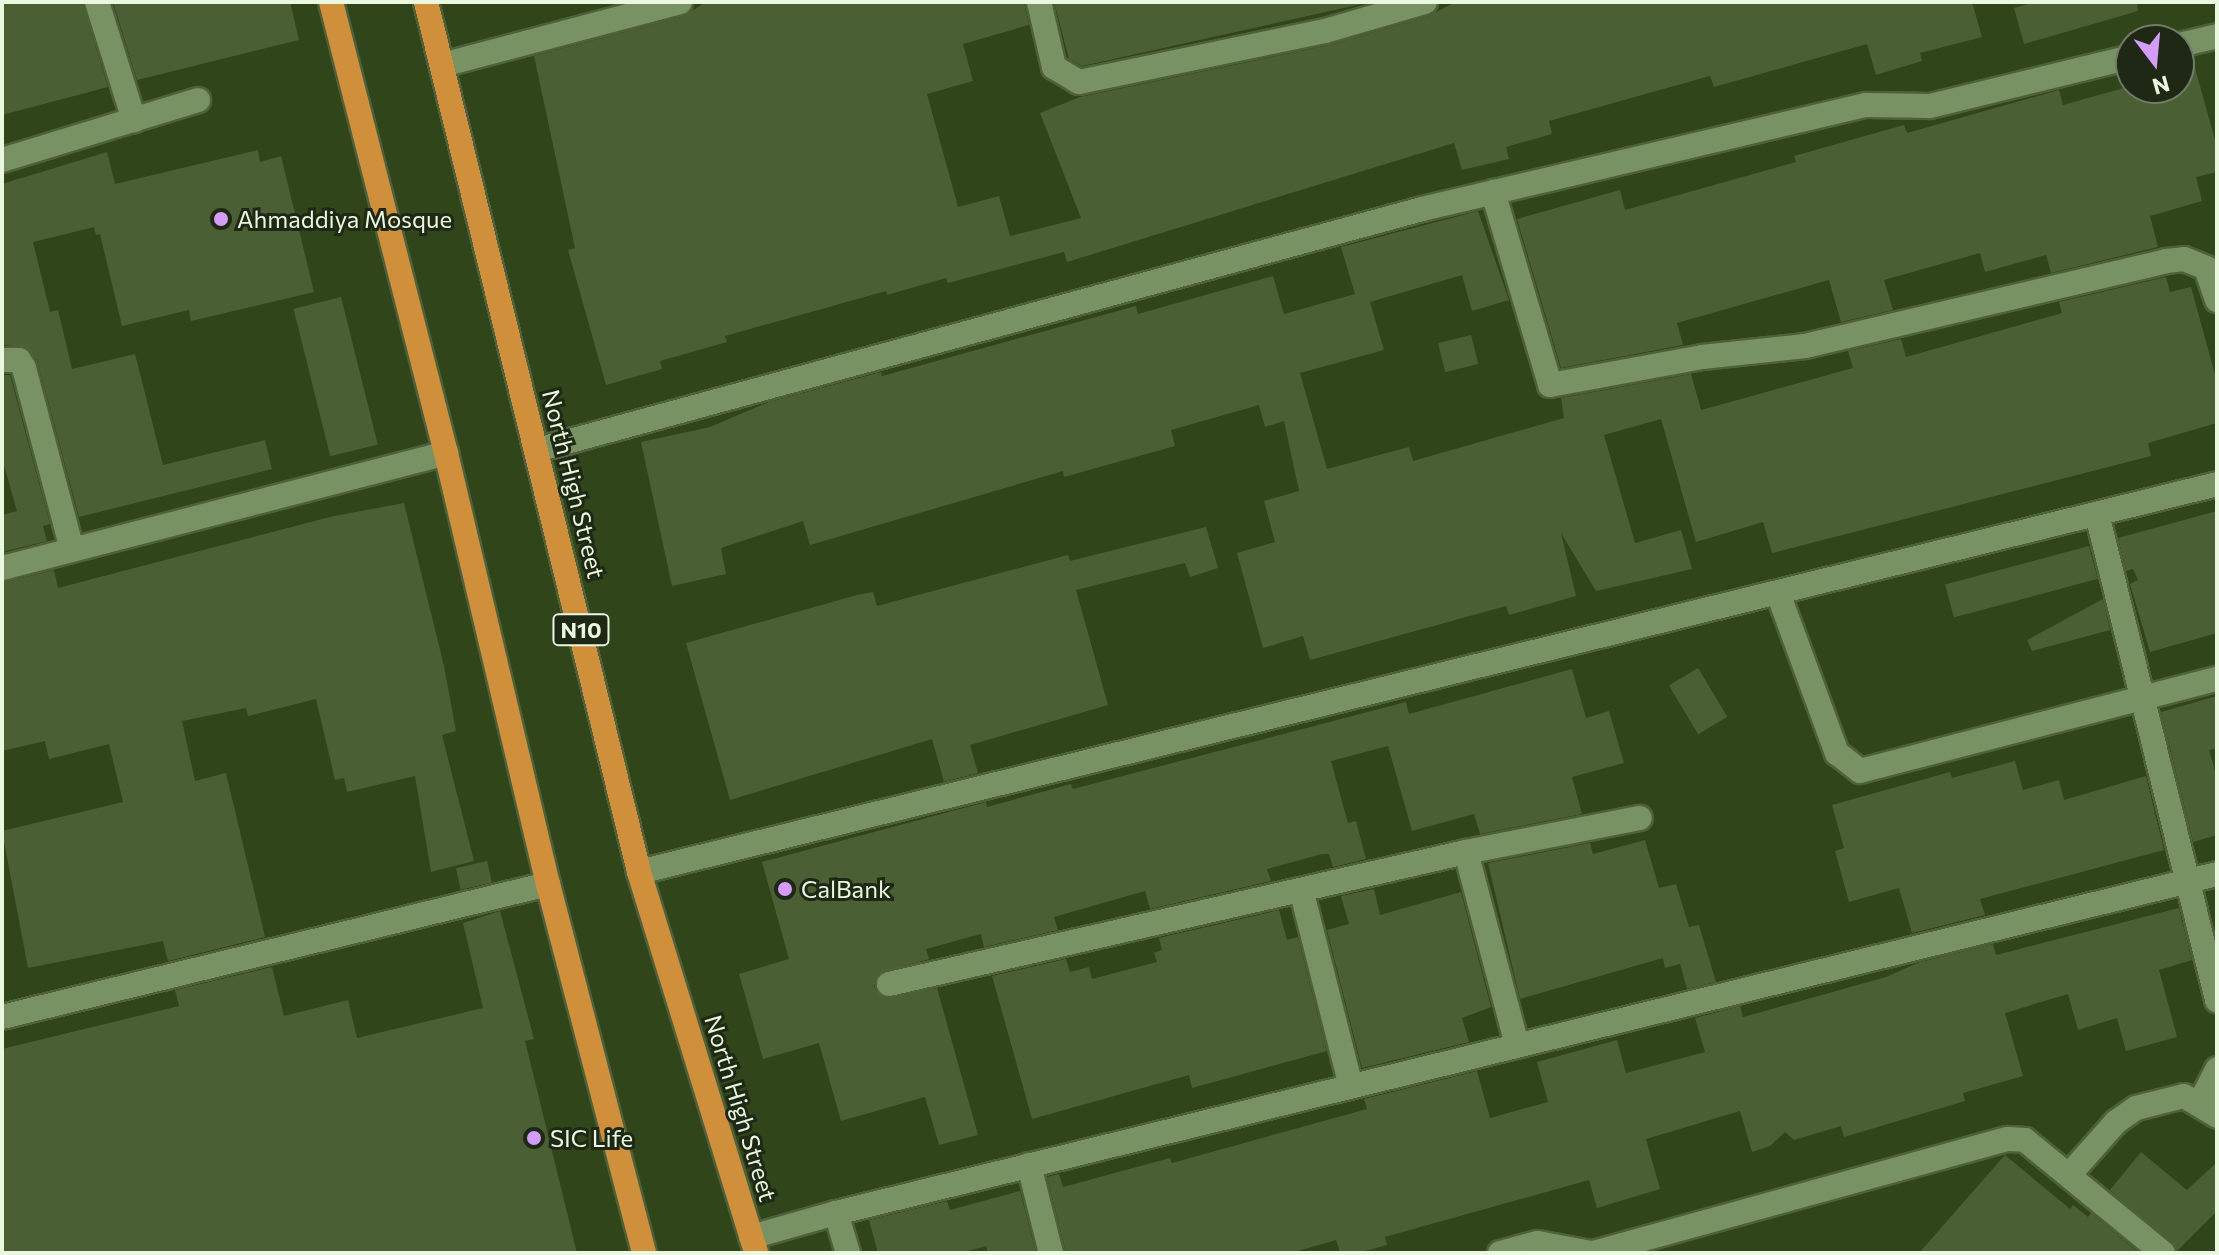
<!DOCTYPE html>
<style>
body{margin:0}
#map{position:relative;width:2219px;height:1255px;overflow:hidden;background:#304519;font-family:Commissioner,sans-serif}
div>[style]{position:absolute}
.building>*{inset:0;background:#4a6034;transform-origin:0 0}
.roads{filter:drop-shadow(2px 0 #4f603a) drop-shadow(-2px 0 #4f603a) drop-shadow(0 2px #4f603a) drop-shadow(0 -2px #4f603a)}
.street>*{height:24px;margin:-12px;padding:0 12px;transform-origin:12px;border-radius:12px;background:#799263}
.highway>*{height:24px;margin:-12px;padding:0 12px;transform-origin:12px;border-radius:12px;background:#cf8f3b}
.dots>*{width:22px;height:22px;translate:-50% -50%;box-sizing:border-box;border:4px solid #1e2815;border-radius:50%}
span{translate:-50% -50%;white-space:nowrap;text-align:center;line-height:1.15;-webkit-text-stroke:6px #1e2815;paint-order:stroke}
.shield-label span{padding:2px 6px;background:#1e2815;border:2px solid;border-radius:6px;-webkit-text-stroke-width:0}
.shield-label{font-size:22px;color:#eaf8df;font-weight:700}
.poi-label{font-size:24px;color:#eaf8df}
.left{translate:0 -50%;text-align:left}
.street-label{font-size:24px;color:#eaf8df}
.frame{position:absolute;inset:0;border:4px solid #eaf8df;pointer-events:none}
.north{position:absolute;left:2115px;top:24px;width:80px;height:80px;box-sizing:border-box;background:#1e2815;border:2px solid #707b66;border-radius:50%;rotate:164deg;font-size:22px;font-weight:700;line-height:32px;text-align:center;color:#eaf8df}
.north::after{content:'';display:block;margin:auto;width:28px;height:36px;background:#d49cfb;clip-path:polygon(50% 0,100% 100%,50% 72%,0 100%)}
</style>
<div id="map">
<div class="building">
<i style="clip-path:polygon(2px 2px,82px 2px,108px 87px,2px 115px)"></i>
<i style="clip-path:polygon(113px 2px,290px 2px,299px 40px,137px 80px)"></i>
<i style="clip-path:polygon(706px 2px,1024px 2px,1029px 25px,963px 44px,973px 81px,927px 94px,958px 207px,999px 196px,1010px 236px,1081px 218px,1040px 113px,1080px 97px,1329px 45px,1429px 16px,1455px 2px,1972px 2px,1982px 37px,1920px 53px,1922px 61px,1876px 75px,1867px 44px,1714px 87px,1710px 76px,1549px 121px,1552px 134px,1506px 147px,1509px 159px,1462px 170px,1454px 143px,1067px 262px,1064px 252px,948px 283px,946px 278px,887px 295px,886px 291px,725px 336px,727px 342px,660px 361px,662px 369px,606px 385px,568px 250px,575px 248px,534px 56px,684px 16px)"></i>
<i style="clip-path:polygon(1054px 2px,1371px 2px,1082px 66px,1069px 59px)"></i>
<i style="clip-path:polygon(2035px 2px,2137px 2px,2138px 11px,2024px 44px,2014px 8px)"></i>
<i style="clip-path:polygon(2195px 68px,2217px 147px,2217px 172px,2196px 177px,2202px 201px,2150px 216px,2158px 247px,2051px 273px,2046px 255px,1985px 272px,1980px 253px,1884px 280px,1893px 310px,1841px 322px,1829px 280px,1677px 323px,1683px 345px,1561px 368px,1517px 219px,1620px 190px,1625px 210px,1796px 162px,1794px 156px,1904px 125px,1907px 133px,2059px 90px,2063px 105px,2131px 86px,2179px 88px,2179px 73px)"></i>
<i style="clip-path:polygon(258px 150px,260px 162px,281px 156px,314px 292px,191px 321px,189px 310px,122px 326px,100px 234px,96px 235px,94px 227px,33px 242px,50px 312px,58px 310px,72px 369px,135px 354px,163px 465px,265px 440px,272px 469px,79px 517px,37px 360px,26px 347px,2px 345px,2px 184px,107px 152px,115px 184px)"></i>
<i style="clip-path:polygon(1478px 211px,1509px 300px,1472px 311px,1462px 275px,1370px 302px,1384px 350px,1300px 373px,1327px 469px,1409px 447px,1413px 461px,1564px 418px,1561px 398px,1691px 374px,1701px 410px,1853px 368px,1848px 351px,1901px 339px,1906px 357px,2062px 313px,2059px 302px,2166px 277px,2170px 292px,2191px 287px,2217px 382px,2217px 423px,2148px 443px,2151px 456px,1772px 553px,1763px 522px,1696px 542px,1661px 419px,1604px 435px,1635px 543px,1681px 530px,1692px 569px,1596px 591px,1561px 533px,1576px 596px,1509px 615px,1506px 606px,1310px 660px,1303px 636px,1263px 648px,1237px 553px,1275px 542px,1264px 501px,1299px 491px,1284px 421px,1265px 427px,1259px 405px,1171px 430px,1175px 446px,1064px 477px,1063px 471px,810px 545px,803px 521px,721px 548px,726px 574px,672px 586px,641px 442px,710px 427px,769px 402px,881px 372px,882px 376px,1136px 306px,1138px 314px,1273px 276px,1284px 314px,1355px 294px,1341px 247px)"></i>
<i style="left:341px;top:297px;width:152px;height:49px;rotate:76deg"></i>
<i style="left:1471px;top:335px;width:30px;height:34px;rotate:76deg"></i>
<i style="clip-path:polygon(2px 375px,10px 375px,50px 524px,43px 526px,47px 541px,2px 552px,2px 515px,17px 511px,2px 458px)"></i>
<i style="clip-path:polygon(404px 503px,444px 666px,456px 731px,442px 735px,474px 861px,431px 872px,415px 776px,347px 792px,344px 778px,335px 780px,316px 699px,248px 716px,246px 708px,182px 721px,195px 781px,226px 773px,265px 937px,168px 961px,163px 941px,28px 968px,2px 831px,123px 802px,109px 744px,49px 759px,45px 741px,2px 751px,2px 583px,54px 570px,58px 588px,334px 516px)"></i>
<i style="clip-path:polygon(2217px 511px,2217px 633px,2150px 652px,2130px 584px,2138px 580px,2133px 569px,2126px 571px,2118px 538px)"></i>
<i style="clip-path:polygon(1206px 527px,1218px 568px,1190px 577px,1185px 563px,1076px 590px,1108px 705px,970px 745px,978px 773px,944px 782px,932px 739px,730px 800px,686px 643px,857px 595px,873px 592px,877px 606px,1068px 555px,1070px 561px)"></i>
<i style="left:2089px;top:546px;width:34px;height:149px;rotate:75deg"></i>
<i style="clip-path:polygon(2103px 599px,2110px 630px,2032px 651px,2027px 640px)"></i>
<i style="left:1698px;top:668px;width:57px;height:34px;rotate:59deg"></i>
<i style="clip-path:polygon(1572px 669px,1586px 718px,1609px 711px,1624px 763px,1572px 777px,1582px 814px,1480px 834px,1474px 814px,1412px 831px,1388px 746px,1331px 761px,1348px 823px,1356px 821px,1366px 859px,1333px 867px,1329px 854px,1322px 854px,1267px 869px,1271px 881px,1150px 909px,1145px 891px,1054px 917px,1058px 930px,984px 947px,981px 934px,926px 949px,929px 959px,879px 973px,874px 987px,885px 998px,937px 988px,978px 1135px,939px 1145px,925px 1097px,841px 1121px,819px 1043px,763px 1059px,739px 974px,789px 959px,762px 862px,986px 802px,987px 807px,1071px 784px,1073px 789px,1406px 702px,1409px 714px)"></i>
<i style="clip-path:polygon(2217px 696px,2217px 748px,2209px 750px,2217px 778px,2217px 835px,2193px 842px,2161px 712px)"></i>
<i style="clip-path:polygon(2015px 761px,2023px 790px,2059px 780px,2064px 800px,2146px 776px,2164px 850px,1980px 899px,1985px 915px,1912px 933px,1899px 888px,1849px 902px,1835px 851px,1844px 848px,1832px 805px,1950px 772px,1952px 778px)"></i>
<i style="clip-path:polygon(1645px 840px,1659px 888px,1676px 884px,1689px 927px,1699px 925px,1716px 982px,1687px 989px,1680px 964px,1665px 968px,1663px 958px,1520px 999px,1488px 863px,1590px 843px,1593px 854px)"></i>
<i style="left:487px;top:861px;width:22px;height:32px;rotate:77deg"></i>
<i style="clip-path:polygon(1374px 889px,1380px 915px,1461px 892px,1491px 1007px,1462px 1018px,1469px 1042px,1362px 1068px,1327px 930px,1349px 924px,1341px 896px)"></i>
<i style="clip-path:polygon(2179px 908px,2192px 960px,2159px 970px,2177px 1037px,2126px 1051px,2117px 1018px,2078px 1030px,2068px 994px,2005px 1013px,2023px 1076px,1963px 1093px,1965px 1101px,1844px 1137px,1841px 1126px,1794px 1140px,1785px 1132px,1770px 1146px,1752px 1152px,1740px 1111px,1646px 1139px,1660px 1189px,1597px 1208px,1589px 1180px,1385px 1237px,1387px 1245px,1358px 1253px,1340px 1253px,1336px 1240px,1291px 1253px,1066px 1253px,1047px 1177px,1059px 1174px,1063px 1187px,1170px 1158px,1172px 1163px,1367px 1109px,1364px 1099px,1477px 1071px,1490px 1118px,1548px 1102px,1537px 1062px,1617px 1040px,1626px 1073px,1705px 1052px,1695px 1018px,1740px 1006px,1743px 1017px,1886px 977px,1920px 962px,1993px 944px,1996px 955px)"></i>
<i style="clip-path:polygon(1279px 910px,1287px 940px,1298px 937px,1327px 1051px,1192px 1088px,1189px 1075px,1032px 1119px,992px 976px,1066px 959px,1070px 972px,1089px 967px,1092px 979px,1157px 962px,1154px 953px,1162px 950px,1159px 938px)"></i>
<i style="clip-path:polygon(500px 911px,534px 1039px,525px 1041px,577px 1253px,2px 1253px,2px 1049px,179px 1006px,175px 990px,272px 967px,284px 1016px,348px 1000px,357px 1038px,483px 1008px,463px 923px)"></i>
<i style="clip-path:polygon(2141px 1152px,2187px 1190px,2217px 1162px,2217px 1211px,2177px 1251px,2110px 1190px)"></i>
<i style="clip-path:polygon(2005px 1155px,2070px 1209px,2073px 1205px,2088px 1217px,2091px 1213px,2139px 1253px,1919px 1253px)"></i>
<i style="clip-path:polygon(1020px 1191px,1036px 1253px,988px 1253px,986px 1246px,960px 1253px,878px 1253px,869px 1220px,947px 1201px,950px 1210px)"></i>
</div>
<div class="roads">
<div class="street">
<i style="left:97px;top:2px;width:124px;rotate:72.6deg"></i>
<i style="left:1039px;top:2px;width:67px;rotate:77deg"></i>
<i style="left:1054px;top:67px;width:29px;rotate:31deg"></i>
<i style="left:1079px;top:82px;width:251px;rotate:-11.7deg"></i>
<i style="left:1325px;top:31px;width:104px;rotate:-16.2deg"></i>
<i style="left:2179px;top:45px;width:39px;rotate:-13deg"></i>
<i style="left:442px;top:65px;width:246px;rotate:-14.8deg"></i>
<i style="left:2px;top:160px;width:205px;rotate:-17deg"></i>
<i style="left:1493px;top:192px;width:201px;rotate:73.5deg"></i>
<i style="left:1550px;top:385px;width:155px;rotate:-10.4deg"></i>
<i style="left:1702px;top:357px;width:104px;rotate:-6.1deg"></i>
<i style="left:1805px;top:346px;width:371px;rotate:-13.2deg"></i>
<i style="left:2166px;top:261px;width:18px;rotate:-6deg"></i>
<i style="left:2184px;top:259px;width:24px;rotate:22deg"></i>
<i style="left:2206px;top:268px;width:34px;rotate:71deg"></i>
<i style="left:2px;top:360px;width:17px"></i>
<i style="left:19px;top:360px;width:9px;rotate:58deg"></i>
<i style="left:24px;top:368px;width:188px;rotate:75.2deg"></i>
<i style="left:537px;top:450px;width:917px;rotate:-15.23deg"></i>
<i style="left:1422px;top:209px;width:456px;rotate:-13.2deg"></i>
<i style="left:1866px;top:105px;width:64px;rotate:0.9deg"></i>
<i style="left:1930px;top:106px;width:207px;rotate:-13.7deg"></i>
<i style="left:2097px;top:514px;width:501px;rotate:76.13deg"></i>
<i style="left:2px;top:568px;width:459px;rotate:-14.5deg"></i>
<i style="left:1778px;top:593px;width:171px;rotate:69.8deg"></i>
<i style="left:1837px;top:753px;width:29px;rotate:38deg"></i>
<i style="left:1860px;top:771px;width:369px;rotate:-14.5deg"></i>
<i style="left:1466px;top:852px;width:200px;rotate:75.2deg"></i>
<i style="left:639px;top:872px;width:1625px;rotate:-13.81deg"></i>
<i style="left:1302px;top:893px;width:199px;rotate:75.8deg"></i>
<i style="left:889px;top:984px;width:592px;rotate:-12.89deg"></i>
<i style="left:1466px;top:852px;width:177px;rotate:-11.1deg"></i>
<i style="left:2px;top:1017px;width:562px;rotate:-13.69deg"></i>
<i style="left:2200px;top:1103px;width:38px;rotate:-63deg"></i>
<i style="left:1029px;top:1165px;width:91px;rotate:76deg"></i>
<i style="left:2069px;top:1175px;width:71px;rotate:-48.4deg"></i>
<i style="left:2116px;top:1122px;width:24px;rotate:-35deg"></i>
<i style="left:2136px;top:1108px;width:49px;rotate:-14deg"></i>
<i style="left:2184px;top:1096px;width:39px;rotate:31deg"></i>
<i style="left:751px;top:1237px;width:88px;rotate:-15.8deg"></i>
<i style="left:848px;top:1253px;width:42px;rotate:-106.7deg"></i>
<i style="left:836px;top:1213px;width:1422px;rotate:-13.79deg"></i>
<i style="left:1500px;top:1253px;width:39px;rotate:-15deg"></i>
<i style="left:1538px;top:1243px;width:54px;rotate:10.7deg"></i>
<i style="left:1593px;top:1253px;width:430px;rotate:-15.4deg"></i>
<i style="left:2008px;top:1139px;width:17px;rotate:3deg"></i>
<i style="left:2025px;top:1140px;width:178px;rotate:39.3deg"></i>
</div>
<div class="highway">
<i style="left:331px;top:2px;width:465px;rotate:75.7deg"></i>
<i style="left:446px;top:453px;width:443px;rotate:76.7deg"></i>
<i style="left:548px;top:884px;width:381px;rotate:75.4deg"></i>
<i style="left:426px;top:2px;width:896px;rotate:76.24deg"></i>
<i style="left:639px;top:872px;width:399px;rotate:72.9deg"></i>
</div>
</div>
<div class="dots">
<i style="left:221px;top:219px;background:#d49cfb"></i>
<i style="left:785px;top:889px;background:#d49cfb"></i>
<i style="left:534px;top:1138px;background:#d49cfb"></i>
</div>
<div class="shield-label">
<span style="left:581px;top:630px">N10</span>
</div>
<div class="poi-label">
<span class="left" style="left:237px;top:219px">Ahmaddiya Mosque</span>
<span class="left" style="left:801px;top:889px">CalBank</span>
<span class="left" style="left:550px;top:1138px">SIC Life</span>
</div>
<div class="street-label">
<span style="left:574px;top:484px;rotate:76deg">North High Street</span>
<span style="left:741px;top:1108px;rotate:73deg">North High Street</span>
</div>
<div class="frame"></div>
<div class="north">N</div>
</div>
